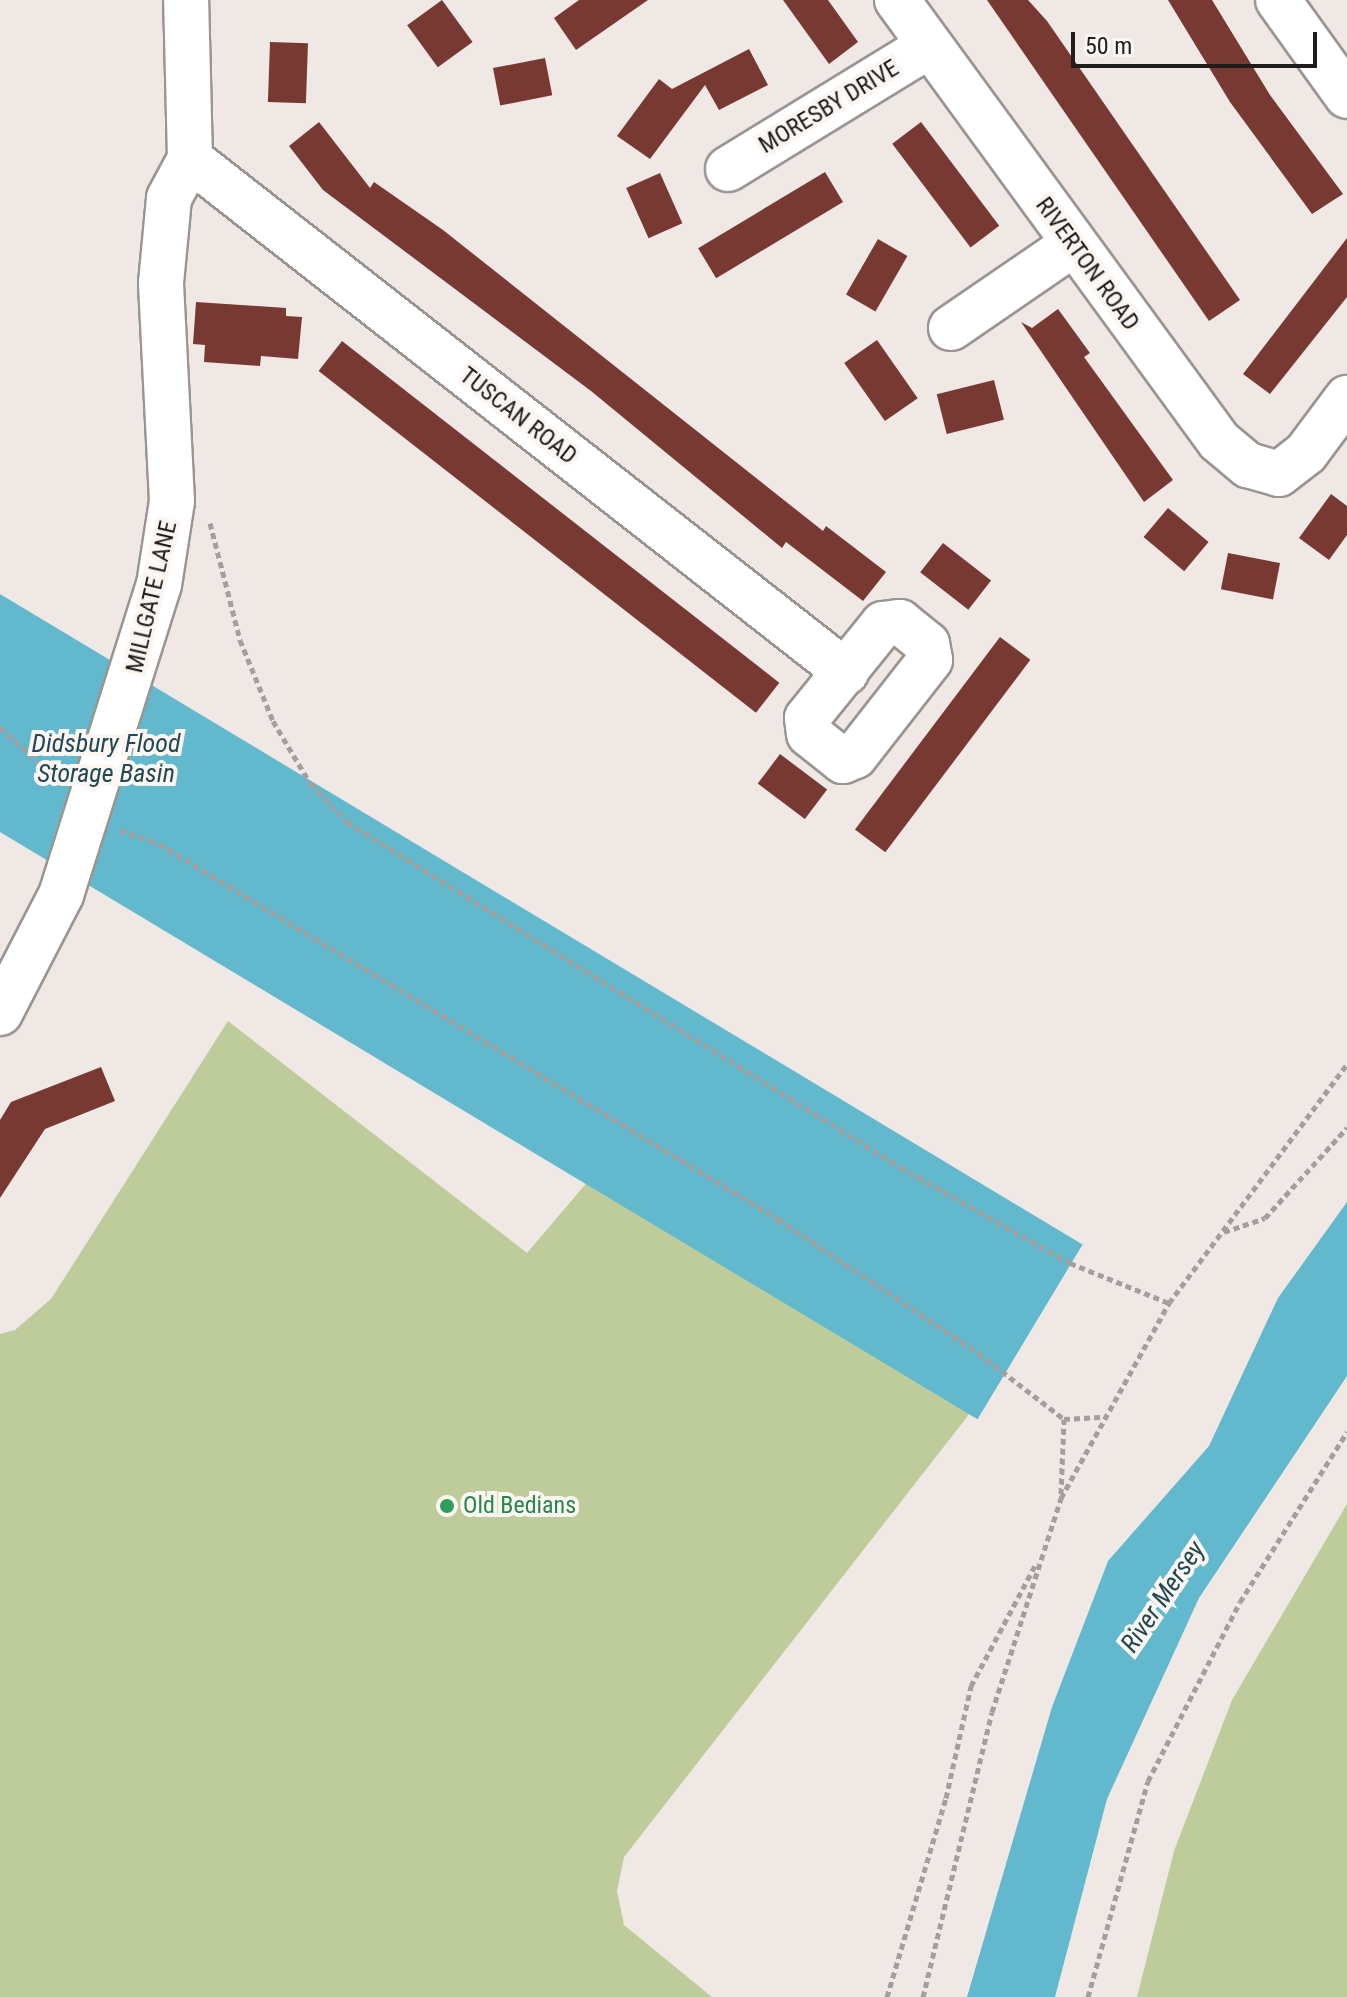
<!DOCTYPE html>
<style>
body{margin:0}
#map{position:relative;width:1347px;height:1997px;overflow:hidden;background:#efe8e5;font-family:"Roboto Condensed",sans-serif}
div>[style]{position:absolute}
.green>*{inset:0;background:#bdcc9a}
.water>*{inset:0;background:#62b9ce;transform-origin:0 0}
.building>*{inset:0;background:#783933;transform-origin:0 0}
.path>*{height:5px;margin-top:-2.5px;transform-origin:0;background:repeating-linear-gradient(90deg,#a49f9c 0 6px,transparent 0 10px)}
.roads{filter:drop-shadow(2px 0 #9b9592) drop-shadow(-2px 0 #9b9592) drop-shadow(0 2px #9b9592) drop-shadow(0 -2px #9b9592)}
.minor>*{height:44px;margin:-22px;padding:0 22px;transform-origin:22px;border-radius:22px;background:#fff}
.dots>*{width:22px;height:22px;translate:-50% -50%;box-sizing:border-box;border:4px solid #fcf6f2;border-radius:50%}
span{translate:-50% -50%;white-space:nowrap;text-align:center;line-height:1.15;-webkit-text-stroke:8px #fcf6f2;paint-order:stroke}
.street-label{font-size:24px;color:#1f1d1c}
.leisure-label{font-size:24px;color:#27864d}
.left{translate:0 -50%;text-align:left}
.water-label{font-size:26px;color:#214953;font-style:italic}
.scale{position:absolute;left:1071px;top:32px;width:246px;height:36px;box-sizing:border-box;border:4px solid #1f1d1c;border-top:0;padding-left:10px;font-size:24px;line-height:28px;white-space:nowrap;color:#1f1d1c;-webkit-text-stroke:6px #fcf6f2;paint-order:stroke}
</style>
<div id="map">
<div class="green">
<i style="clip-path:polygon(228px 1021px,527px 1253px,607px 1159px,988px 1390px,624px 1857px,617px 1891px,624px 1925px,712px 1997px,0 1997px,0 1334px,15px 1330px,51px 1299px)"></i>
<i style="clip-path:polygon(1347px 1504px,1347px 1997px,1137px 1997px,1174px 1851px,1232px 1700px)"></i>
</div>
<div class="water">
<i style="left:0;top:594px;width:1263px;height:204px;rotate:31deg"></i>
<i style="clip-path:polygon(1347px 1202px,1347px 1376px,1199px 1598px,1107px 1799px,1055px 1997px,967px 1997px,1052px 1707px,1108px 1561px,1209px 1446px,1278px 1298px)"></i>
</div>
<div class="building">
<i style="left:442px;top:0;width:52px;height:43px;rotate:54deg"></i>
<i style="clip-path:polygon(579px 0,648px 0,576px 50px,554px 18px)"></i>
<i style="clip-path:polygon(783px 0,828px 0,858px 42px,829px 64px)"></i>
<i style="clip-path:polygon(987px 0,1028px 0,1047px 21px,1240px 300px,1209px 321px)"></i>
<i style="clip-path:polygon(1168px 0,1212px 0,1270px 95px,1343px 194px,1312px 214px,1230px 102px)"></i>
<i style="left:270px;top:42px;width:38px;height:60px;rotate:2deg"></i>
<i style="clip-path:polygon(749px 49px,768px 85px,719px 110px,705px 85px,650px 159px,617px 136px,659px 79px,672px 89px)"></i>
<i style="left:545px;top:58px;width:38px;height:53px;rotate:79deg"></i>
<i style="clip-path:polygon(319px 122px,370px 188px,374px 182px,443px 230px,823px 531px,826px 526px,886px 572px,863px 601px,786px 542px,782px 548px,591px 391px,323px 190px,289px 146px)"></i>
<i style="left:921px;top:122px;width:130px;height:36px;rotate:53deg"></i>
<i style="left:825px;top:172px;width:35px;height:148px;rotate:59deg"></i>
<i style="left:660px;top:173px;width:55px;height:37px;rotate:66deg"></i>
<i style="clip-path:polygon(1347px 238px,1347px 297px,1270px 394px,1243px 374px)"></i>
<i style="left:878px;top:239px;width:34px;height:64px;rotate:30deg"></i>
<i style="clip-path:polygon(196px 302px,286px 308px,286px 316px,302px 317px,298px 359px,261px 356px,260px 366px,204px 362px,205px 345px,193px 344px)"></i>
<i style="clip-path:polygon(1058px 309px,1090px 353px,1084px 357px,1173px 480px,1144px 502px,1021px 322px,1032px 328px)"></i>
<i style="left:877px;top:340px;width:71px;height:40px;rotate:55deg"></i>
<i style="left:342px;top:341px;width:555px;height:38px;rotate:38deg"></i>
<i style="left:994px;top:380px;width:41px;height:59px;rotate:76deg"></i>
<i style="clip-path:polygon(1331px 494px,1347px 506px,1347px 535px,1329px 560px,1299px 538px)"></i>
<i style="left:1168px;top:508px;width:53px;height:38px;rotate:40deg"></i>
<i style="left:943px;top:543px;width:61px;height:37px;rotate:38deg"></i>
<i style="left:1228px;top:553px;width:53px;height:37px;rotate:11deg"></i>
<i style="left:1000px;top:637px;width:38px;height:241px;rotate:37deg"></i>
<i style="left:780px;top:754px;width:59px;height:37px;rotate:37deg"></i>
<i style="clip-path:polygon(101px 1067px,115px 1101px,45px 1129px,0 1198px,0 1120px,11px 1102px)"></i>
</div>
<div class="path">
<i style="left:210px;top:523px;width:121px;rotate:75.6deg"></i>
<i style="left:240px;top:640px;width:87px;rotate:67.8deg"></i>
<i style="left:273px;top:721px;width:72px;rotate:59.2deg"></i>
<i style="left:310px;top:783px;width:54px;rotate:46.5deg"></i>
<i style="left:347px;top:822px;width:652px;rotate:31.96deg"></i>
<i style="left:900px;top:1167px;width:195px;rotate:29.5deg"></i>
<i style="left:1070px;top:1263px;width:107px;rotate:22deg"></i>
<i style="left:0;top:727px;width:81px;rotate:43deg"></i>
<i style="left:120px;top:830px;width:41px;rotate:19.7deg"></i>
<i style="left:159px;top:844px;width:724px;rotate:31.21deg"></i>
<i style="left:778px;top:1219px;width:241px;rotate:33.8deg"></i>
<i style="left:978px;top:1353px;width:108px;rotate:37.5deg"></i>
<i style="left:1064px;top:1419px;width:36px;rotate:-3deg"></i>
<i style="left:1224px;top:1232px;width:43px;rotate:-18.9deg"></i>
<i style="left:1265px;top:1218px;width:122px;rotate:-47.7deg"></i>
<i style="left:1061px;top:1494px;width:75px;rotate:-87.7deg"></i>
<i style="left:887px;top:1997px;width:208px;rotate:-73.5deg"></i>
<i style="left:946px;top:1798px;width:115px;rotate:-77.4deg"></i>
<i style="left:971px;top:1686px;width:140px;rotate:-62deg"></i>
<i style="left:923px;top:1997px;width:293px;rotate:-76.4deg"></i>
<i style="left:992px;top:1712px;width:225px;rotate:-72.1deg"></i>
<i style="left:1061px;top:1498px;width:223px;rotate:-61deg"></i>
<i style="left:1169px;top:1303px;width:298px;rotate:-53.3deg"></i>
<i style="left:1088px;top:1997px;width:224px;rotate:-74.5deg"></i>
<i style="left:1148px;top:1781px;width:201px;rotate:-62.8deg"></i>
<i style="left:1240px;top:1602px;width:201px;rotate:-57.8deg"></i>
</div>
<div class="roads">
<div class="minor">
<i style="left:897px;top:0;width:546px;rotate:53.86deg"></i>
<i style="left:1219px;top:441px;width:38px;rotate:40deg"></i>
<i style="left:1248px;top:465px;width:32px;rotate:16deg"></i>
<i style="left:1279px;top:474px;width:34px;rotate:-38deg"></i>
<i style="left:1306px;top:453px;width:69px;rotate:-53.3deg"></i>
<i style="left:1278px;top:0;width:118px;rotate:54.3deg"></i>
<i style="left:190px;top:159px;width:833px;rotate:38.03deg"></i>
<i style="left:728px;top:169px;width:236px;rotate:-31.5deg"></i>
<i style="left:951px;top:328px;width:147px;rotate:-34.4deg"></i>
<i style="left:900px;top:622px;width:35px;rotate:39deg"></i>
<i style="left:927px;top:644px;width:16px;rotate:79deg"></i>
<i style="left:930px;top:660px;width:122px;rotate:128deg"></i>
<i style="left:855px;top:756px;width:13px;rotate:157deg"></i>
<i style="left:843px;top:761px;width:43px;rotate:-141.5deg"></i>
<i style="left:809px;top:734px;width:16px;rotate:-97deg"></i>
<i style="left:807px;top:718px;width:121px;rotate:-51deg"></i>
<i style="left:883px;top:624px;width:17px;rotate:-7deg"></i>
<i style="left:0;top:1013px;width:133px;rotate:-62.7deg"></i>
<i style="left:61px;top:895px;width:325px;rotate:-72.5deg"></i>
<i style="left:159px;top:585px;width:85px;rotate:-81.2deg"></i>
<i style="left:172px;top:501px;width:218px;rotate:-92.9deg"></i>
<i style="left:161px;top:283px;width:85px;rotate:-84.6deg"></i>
<i style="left:169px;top:198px;width:44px;rotate:-61.7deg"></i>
<i style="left:190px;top:159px;width:159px;rotate:-91.4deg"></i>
</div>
</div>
<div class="dots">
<i style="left:447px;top:1506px;background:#2e9e5b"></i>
</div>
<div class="street-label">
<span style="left:829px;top:107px;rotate:-31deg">MORESBY DRIVE</span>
<span style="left:1087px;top:264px;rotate:54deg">RIVERTON ROAD</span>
<span style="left:518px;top:416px;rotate:38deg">TUSCAN ROAD</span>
<span style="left:152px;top:597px;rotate:-77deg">MILLGATE LANE</span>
</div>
<div class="leisure-label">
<span class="left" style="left:463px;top:1506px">Old Bedians</span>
</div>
<div class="water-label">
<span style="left:106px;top:759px">Didsbury Flood<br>Storage Basin</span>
<span style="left:1163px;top:1597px;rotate:-56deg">River Mersey</span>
</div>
<div class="scale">50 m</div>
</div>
